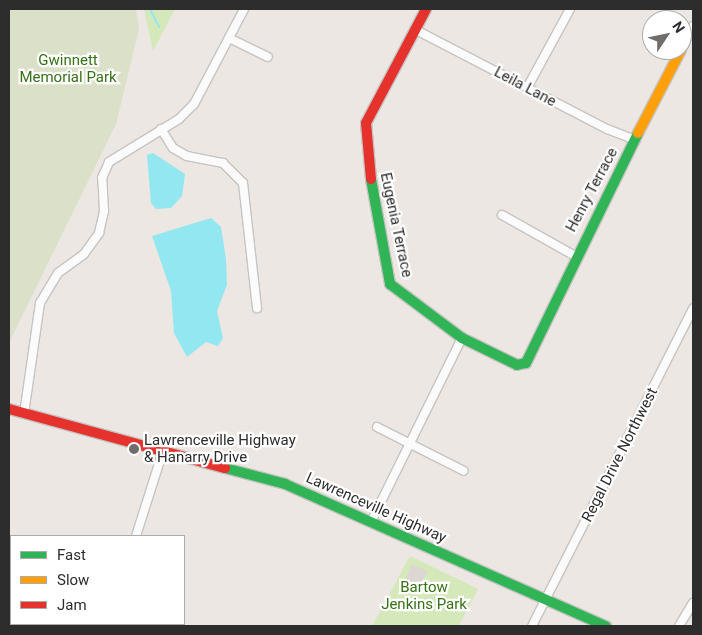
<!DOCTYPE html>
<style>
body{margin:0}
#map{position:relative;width:702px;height:635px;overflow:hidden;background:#ece7e2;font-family:Roboto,sans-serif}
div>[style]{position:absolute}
.green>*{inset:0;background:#d4e8ba}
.cemetery>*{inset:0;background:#dbe0c9}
.plaza>*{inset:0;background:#dcd7d2;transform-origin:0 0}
.water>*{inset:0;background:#93e7f0}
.stream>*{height:2px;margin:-1px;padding:0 1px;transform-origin:1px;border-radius:1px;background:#93e7f0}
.roads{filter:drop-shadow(1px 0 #c5c4c3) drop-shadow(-1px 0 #c5c4c3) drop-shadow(0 1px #c5c4c3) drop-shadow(0 -1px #c5c4c3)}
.street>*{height:8px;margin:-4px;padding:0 4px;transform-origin:4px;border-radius:4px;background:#fcfbfb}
.fast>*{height:10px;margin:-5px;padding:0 5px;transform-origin:5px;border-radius:5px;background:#30b455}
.slow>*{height:10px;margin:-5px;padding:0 5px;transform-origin:5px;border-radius:5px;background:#ff9f0a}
.jam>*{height:10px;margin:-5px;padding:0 5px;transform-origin:5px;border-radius:5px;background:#e5322d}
.dots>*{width:14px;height:14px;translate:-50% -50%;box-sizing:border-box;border:2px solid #fff;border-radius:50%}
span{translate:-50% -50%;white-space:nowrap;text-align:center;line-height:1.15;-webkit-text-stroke:4.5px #fff;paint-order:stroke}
.park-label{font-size:15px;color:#377116}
.street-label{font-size:15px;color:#2d2d2d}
.poi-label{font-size:15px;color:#2d2d2d}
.left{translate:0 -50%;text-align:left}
.frame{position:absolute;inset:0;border:10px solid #2d2d2d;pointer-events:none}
.legend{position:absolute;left:10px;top:535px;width:175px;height:90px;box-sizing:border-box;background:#fff;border:1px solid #ababab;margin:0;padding:6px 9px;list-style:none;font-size:15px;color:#2d2d2d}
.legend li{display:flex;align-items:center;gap:10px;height:25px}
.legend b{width:25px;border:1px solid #ababab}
.north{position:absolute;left:642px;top:10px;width:50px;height:50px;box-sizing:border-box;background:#fff;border:1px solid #ababab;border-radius:50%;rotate:56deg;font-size:14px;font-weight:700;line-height:20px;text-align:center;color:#2d2d2d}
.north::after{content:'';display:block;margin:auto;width:18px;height:22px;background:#706e6c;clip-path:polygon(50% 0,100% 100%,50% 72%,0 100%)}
</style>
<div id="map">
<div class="green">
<i style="clip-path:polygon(144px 9px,175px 9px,153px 51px)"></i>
<i style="clip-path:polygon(410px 556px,478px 589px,459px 626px,372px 626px)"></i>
</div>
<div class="cemetery">
<i style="clip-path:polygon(9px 9px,136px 9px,139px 29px,116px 124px,9px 343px)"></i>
</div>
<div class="plaza">
<i style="left:412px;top:564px;width:17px;height:17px;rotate:25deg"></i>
</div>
<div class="water">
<i style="clip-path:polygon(153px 153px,185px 174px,182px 196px,171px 208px,156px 209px,151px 203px,147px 155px)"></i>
<i style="clip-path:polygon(211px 218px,221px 227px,226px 259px,227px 285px,217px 311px,223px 338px,218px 346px,206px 342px,187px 357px,174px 333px,171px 291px,152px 236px)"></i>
</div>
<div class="stream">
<i style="left:150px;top:9px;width:20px;rotate:63deg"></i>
</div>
<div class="roads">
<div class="street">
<i style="left:416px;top:30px;width:215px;rotate:27.4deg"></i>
<i style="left:607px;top:129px;width:31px;rotate:21deg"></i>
<i style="left:229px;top:38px;width:43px;rotate:26deg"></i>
<i style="left:682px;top:48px;width:25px;rotate:-63deg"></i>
<i style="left:527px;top:88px;width:90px;rotate:-61.4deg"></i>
<i style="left:161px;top:129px;width:22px;rotate:58deg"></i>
<i style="left:173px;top:148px;width:16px;rotate:30deg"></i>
<i style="left:187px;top:156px;width:37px;rotate:11deg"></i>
<i style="left:223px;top:163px;width:28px;rotate:45deg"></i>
<i style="left:243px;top:183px;width:126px;rotate:83.6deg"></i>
<i style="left:502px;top:215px;width:84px;rotate:29.3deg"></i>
<i style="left:24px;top:414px;width:112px;rotate:-81.8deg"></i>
<i style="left:40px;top:303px;width:35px;rotate:-59deg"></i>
<i style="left:58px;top:273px;width:32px;rotate:-36deg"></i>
<i style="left:84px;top:254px;width:26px;rotate:-54deg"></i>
<i style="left:99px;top:233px;width:23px;rotate:-77deg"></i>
<i style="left:104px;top:211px;width:33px;rotate:-93deg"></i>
<i style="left:102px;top:178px;width:17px;rotate:-66deg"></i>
<i style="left:109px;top:162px;width:82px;rotate:-31.6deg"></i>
<i style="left:179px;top:119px;width:21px;rotate:-45deg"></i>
<i style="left:194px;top:104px;width:107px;rotate:-62.2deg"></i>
<i style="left:377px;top:427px;width:97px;rotate:26.8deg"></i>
<i style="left:372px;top:520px;width:203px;rotate:-63.7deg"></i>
<i style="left:136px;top:536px;width:89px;rotate:-72.4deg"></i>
<i style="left:86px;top:626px;width:3px;rotate:-45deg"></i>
<i style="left:532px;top:626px;width:356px;rotate:-63.1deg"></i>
<i style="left:679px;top:626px;width:27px;rotate:-59deg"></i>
</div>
<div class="fast">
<i style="left:371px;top:179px;width:107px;rotate:79.7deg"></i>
<i style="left:390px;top:284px;width:90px;rotate:36.9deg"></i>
<i style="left:462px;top:338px;width:61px;rotate:26.1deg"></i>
<i style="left:517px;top:365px;width:9px;rotate:-13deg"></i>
<i style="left:526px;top:363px;width:256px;rotate:-64deg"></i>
<i style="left:225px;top:468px;width:62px;rotate:14.9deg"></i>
<i style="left:285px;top:484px;width:351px;rotate:23.9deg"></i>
</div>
<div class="slow">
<i style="left:638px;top:133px;width:93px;rotate:-62.6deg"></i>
</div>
<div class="jam">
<i style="left:371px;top:179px;width:56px;rotate:-95.1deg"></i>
<i style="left:366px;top:123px;width:129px;rotate:-62.2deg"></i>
<i style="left:9px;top:409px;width:224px;rotate:15.3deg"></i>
</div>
</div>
<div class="dots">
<i style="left:134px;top:449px;background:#706e6c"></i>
</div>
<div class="park-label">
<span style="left:68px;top:69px">Gwinnett<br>Memorial Park</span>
<span style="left:424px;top:596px">Bartow<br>Jenkins Park</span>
</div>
<div class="street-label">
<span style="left:525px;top:87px;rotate:28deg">Leila Lane</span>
<span style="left:592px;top:190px;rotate:-62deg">Henry Terrace</span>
<span style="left:396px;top:225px;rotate:78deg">Eugenia Terrace</span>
<span style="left:620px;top:455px;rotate:-63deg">Regal Drive Northwest</span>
<span style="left:376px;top:508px;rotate:24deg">Lawrenceville Highway</span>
</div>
<div class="poi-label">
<span class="left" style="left:144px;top:449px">Lawrenceville Highway<br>&amp; Hanarry Drive</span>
</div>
<div class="frame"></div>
<ul class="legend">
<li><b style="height:6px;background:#30b455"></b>Fast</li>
<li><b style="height:6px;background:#ff9f0a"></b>Slow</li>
<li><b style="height:6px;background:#e5322d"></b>Jam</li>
</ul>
<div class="north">N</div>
</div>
